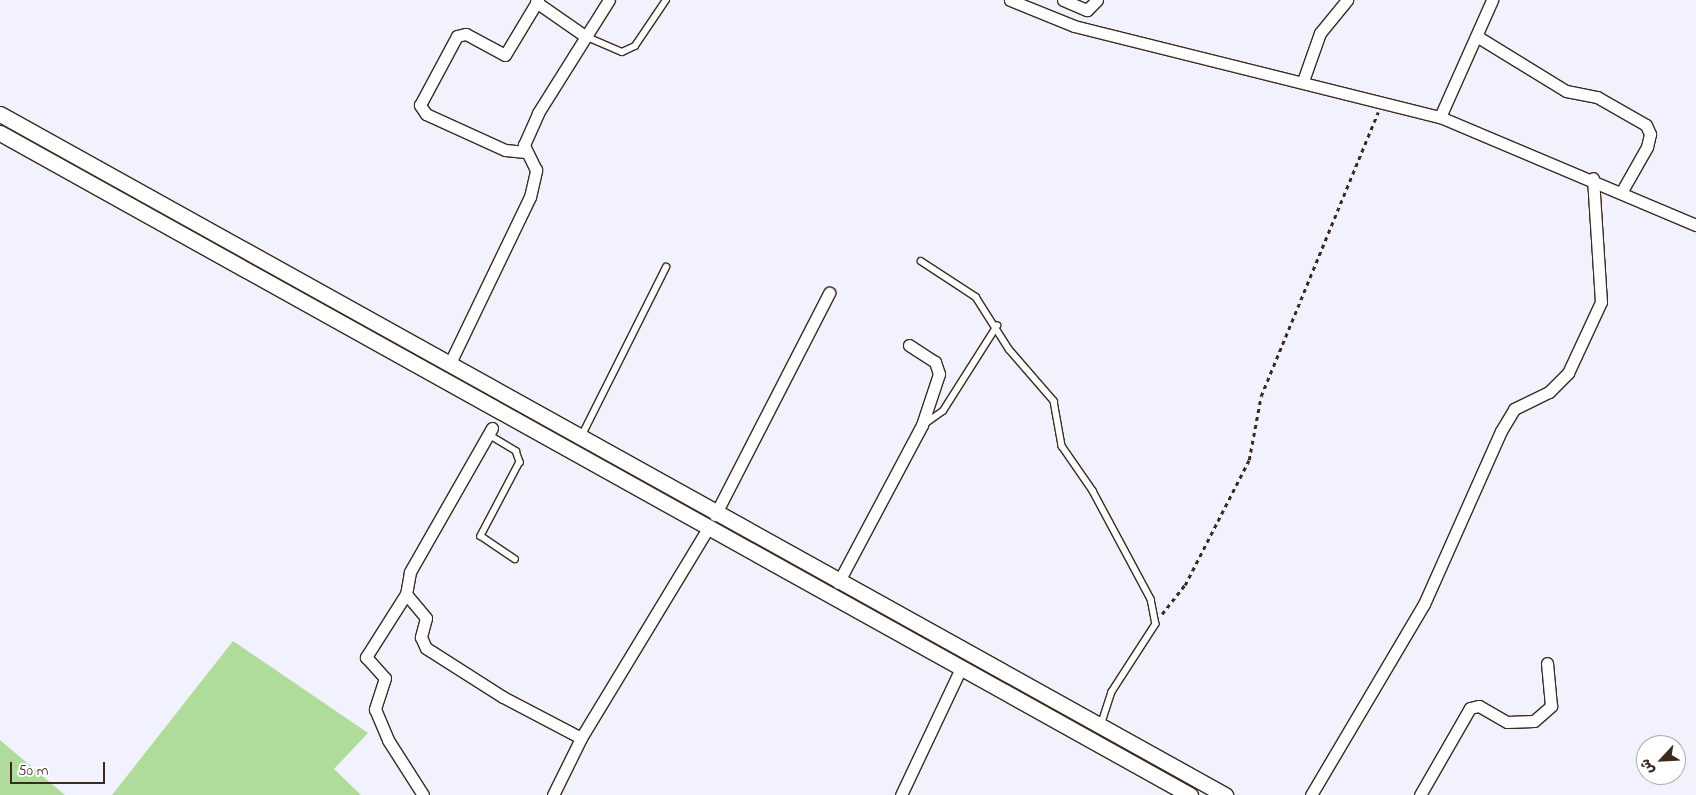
<!DOCTYPE html>
<meta charset="utf-8">
<style>
body{margin:0}
#map{position:relative;width:1696px;height:795px;overflow:hidden;background:#f1f2fe;font-family:"Indie Flower","Playpen Sans Arabic",sans-serif}
div>[style]{position:absolute}
.green>*{inset:0;background:#afdc9b}
.path>*{height:2.5px;margin-top:-1.25px;transform-origin:0;background:repeating-linear-gradient(90deg,#3b2a1e 0 4px,transparent 0 8px)}
.roads{filter:drop-shadow(1px 0 #3b2a1e) drop-shadow(-1px 0 #3b2a1e) drop-shadow(0 1px #3b2a1e) drop-shadow(0 -1px #3b2a1e)}
.lane>*{height:5.5px;margin:-2.75px;padding:0 2.75px;transform-origin:2.75px;border-radius:2.75px;background:#fff}
.street>*{height:11px;margin:-5.5px;padding:0 5.5px;transform-origin:5.5px;border-radius:5.5px;background:#fff}
.secondary>*{height:15px;margin:-7.5px;padding:0 7.5px;transform-origin:7.5px;border-radius:7.5px;background:#fff}
span{translate:-50% -50%;white-space:nowrap;text-align:center;line-height:1.15;-webkit-text-stroke:4px #fff;paint-order:stroke}
.north{position:absolute;left:1636px;top:735px;width:50px;height:50px;box-sizing:border-box;background:#fff;border:1px solid #b1aaa5;border-radius:50%;rotate:245deg;font-size:14px;font-weight:700;line-height:20px;text-align:center;color:#3b2a1e}
.north::after{content:'';display:block;margin:auto;width:18px;height:22px;background:#3b2a1e;clip-path:polygon(50% 0,100% 100%,50% 72%,0 100%)}
.scale{position:absolute;left:10px;top:762px;width:95px;height:22px;box-sizing:border-box;border:2px solid #3b2a1e;border-top:0;padding-left:6px;font-size:15px;line-height:18px;white-space:nowrap;color:#3b2a1e;-webkit-text-stroke:4px #fff;paint-order:stroke}
</style>
<div id="map">
<div class="green">
<i style="clip-path:polygon(233px 641px,368px 733px,334px 769px,361px 795px,112px 795px)"></i>
<i style="clip-path:polygon(0 740px,65px 795px,0 795px)"></i>
</div>
<div class="path">
<i style="left:1162px;top:614px;width:37px;rotate:-52deg"></i>
<i style="left:1185px;top:585px;width:140px;rotate:-62.9deg"></i>
<i style="left:1249px;top:460px;width:65px;rotate:-79.4deg"></i>
<i style="left:1261px;top:396px;width:307px;rotate:-67.6deg"></i>
</div>
<div class="roads">
<div class="lane">
<i style="left:585px;top:36px;width:40px;rotate:23.4deg"></i>
<i style="left:622px;top:52px;width:14px;rotate:-25deg"></i>
<i style="left:635px;top:46px;width:55px;rotate:-56deg"></i>
<i style="left:921px;top:261px;width:66px;rotate:33.2deg"></i>
<i style="left:976px;top:297px;width:62px;rotate:57.6deg"></i>
<i style="left:1009px;top:349px;width:69px;rotate:49.1deg"></i>
<i style="left:1054px;top:401px;width:46px;rotate:79.9deg"></i>
<i style="left:1062px;top:446px;width:55px;rotate:55.4deg"></i>
<i style="left:1093px;top:491px;width:123px;rotate:61.8deg"></i>
<i style="left:1151px;top:599px;width:25px;rotate:79deg"></i>
<i style="left:1156px;top:624px;width:81px;rotate:122.9deg"></i>
<i style="left:1112px;top:692px;width:36px;rotate:108deg"></i>
<i style="left:923px;top:425px;width:24px;rotate:-35deg"></i>
<i style="left:943px;top:411px;width:101px;rotate:-57.6deg"></i>
<i style="left:488px;top:434px;width:33px;rotate:31deg"></i>
<i style="left:516px;top:451px;width:12px;rotate:70deg"></i>
<i style="left:520px;top:462px;width:84px;rotate:117.8deg"></i>
<i style="left:481px;top:536px;width:41px;rotate:34.1deg"></i>
<i style="left:581px;top:437px;width:190px;rotate:-63.4deg"></i>
</div>
<div class="street">
<i style="left:1010px;top:0;width:69px;rotate:22.1deg"></i>
<i style="left:1074px;top:26px;width:377px;rotate:14deg"></i>
<i style="left:1440px;top:117px;width:278px;rotate:22.9deg"></i>
<i style="left:1063px;top:0;width:26px;rotate:23deg"></i>
<i style="left:1087px;top:10px;width:14px;rotate:-45deg"></i>
<i style="left:536px;top:2px;width:60px;rotate:34.8deg"></i>
<i style="left:1478px;top:37px;width:103px;rotate:31.5deg"></i>
<i style="left:1566px;top:91px;width:32px;rotate:11deg"></i>
<i style="left:1597px;top:97px;width:56px;rotate:29.7deg"></i>
<i style="left:1646px;top:125px;width:10px;rotate:66deg"></i>
<i style="left:1650px;top:134px;width:13px;rotate:103deg"></i>
<i style="left:1647px;top:147px;width:51px;rotate:119.6deg"></i>
<i style="left:1303px;top:81px;width:51px;rotate:-70.5deg"></i>
<i style="left:1320px;top:33px;width:43px;rotate:-50.7deg"></i>
<i style="left:1440px;top:117px;width:128px;rotate:-66deg"></i>
<i style="left:525px;top:152px;width:20px;rotate:-174deg"></i>
<i style="left:505px;top:150px;width:87px;rotate:-155.5deg"></i>
<i style="left:426px;top:114px;width:11px;rotate:-124deg"></i>
<i style="left:420px;top:105px;width:78px;rotate:-61.8deg"></i>
<i style="left:457px;top:36px;width:9px;rotate:-13deg"></i>
<i style="left:466px;top:34px;width:44px;rotate:28.3deg"></i>
<i style="left:505px;top:55px;width:64px;rotate:-59deg"></i>
<i style="left:449px;top:365px;width:187px;rotate:-64.3deg"></i>
<i style="left:530px;top:197px;width:28px;rotate:-77deg"></i>
<i style="left:536px;top:170px;width:28px;rotate:-116deg"></i>
<i style="left:524px;top:145px;width:35px;rotate:-66deg"></i>
<i style="left:538px;top:113px;width:133px;rotate:-57.9deg"></i>
<i style="left:492px;top:428px;width:166px;rotate:119.7deg"></i>
<i style="left:410px;top:572px;width:22px;rotate:100deg"></i>
<i style="left:406px;top:594px;width:31px;rotate:50deg"></i>
<i style="left:426px;top:618px;width:20px;rotate:105deg"></i>
<i style="left:421px;top:637px;width:12px;rotate:66deg"></i>
<i style="left:426px;top:648px;width:91px;rotate:32.5deg"></i>
<i style="left:503px;top:697px;width:88px;rotate:27.7deg"></i>
<i style="left:715px;top:515px;width:250px;rotate:-62.8deg"></i>
<i style="left:838px;top:583px;width:179px;rotate:-62deg"></i>
<i style="left:922px;top:425px;width:54px;rotate:-71.6deg"></i>
<i style="left:939px;top:374px;width:13px;rotate:-108deg"></i>
<i style="left:935px;top:362px;width:31px;rotate:-147deg"></i>
<i style="left:406px;top:594px;width:75px;rotate:122.4deg"></i>
<i style="left:366px;top:657px;width:28px;rotate:48deg"></i>
<i style="left:385px;top:678px;width:33px;rotate:108deg"></i>
<i style="left:375px;top:709px;width:34px;rotate:67deg"></i>
<i style="left:388px;top:740px;width:65px;rotate:57.5deg"></i>
<i style="left:553px;top:795px;width:64px;rotate:-63.8deg"></i>
<i style="left:581px;top:738px;width:243px;rotate:-58.8deg"></i>
<i style="left:901px;top:795px;width:138px;rotate:-64.7deg"></i>
<i style="left:1311px;top:795px;width:222px;rotate:-59.4deg"></i>
<i style="left:1424px;top:604px;width:189px;rotate:-66deg"></i>
<i style="left:1501px;top:431px;width:26px;rotate:-59deg"></i>
<i style="left:1514px;top:409px;width:39px;rotate:-26deg"></i>
<i style="left:1549px;top:392px;width:27px;rotate:-45deg"></i>
<i style="left:1568px;top:373px;width:78px;rotate:-65.1deg"></i>
<i style="left:1601px;top:302px;width:124px;rotate:-93.7deg"></i>
<i style="left:1420px;top:795px;width:100px;rotate:-60.1deg"></i>
<i style="left:1470px;top:708px;width:9px;rotate:-13deg"></i>
<i style="left:1479px;top:706px;width:32px;rotate:30deg"></i>
<i style="left:1507px;top:722px;width:27px;rotate:-2deg"></i>
<i style="left:1534px;top:721px;width:23px;rotate:-41deg"></i>
<i style="left:1551px;top:706px;width:43px;rotate:-95.3deg"></i>
</div>
<div class="secondary">
<i style="left:0;top:114px;width:1402px;rotate:29.07deg"></i>
<i style="left:0;top:133px;width:1362px;rotate:29.09deg"></i>
</div>
</div>
<div class="north">ش</div>
<div class="scale">50 m</div>
</div>
